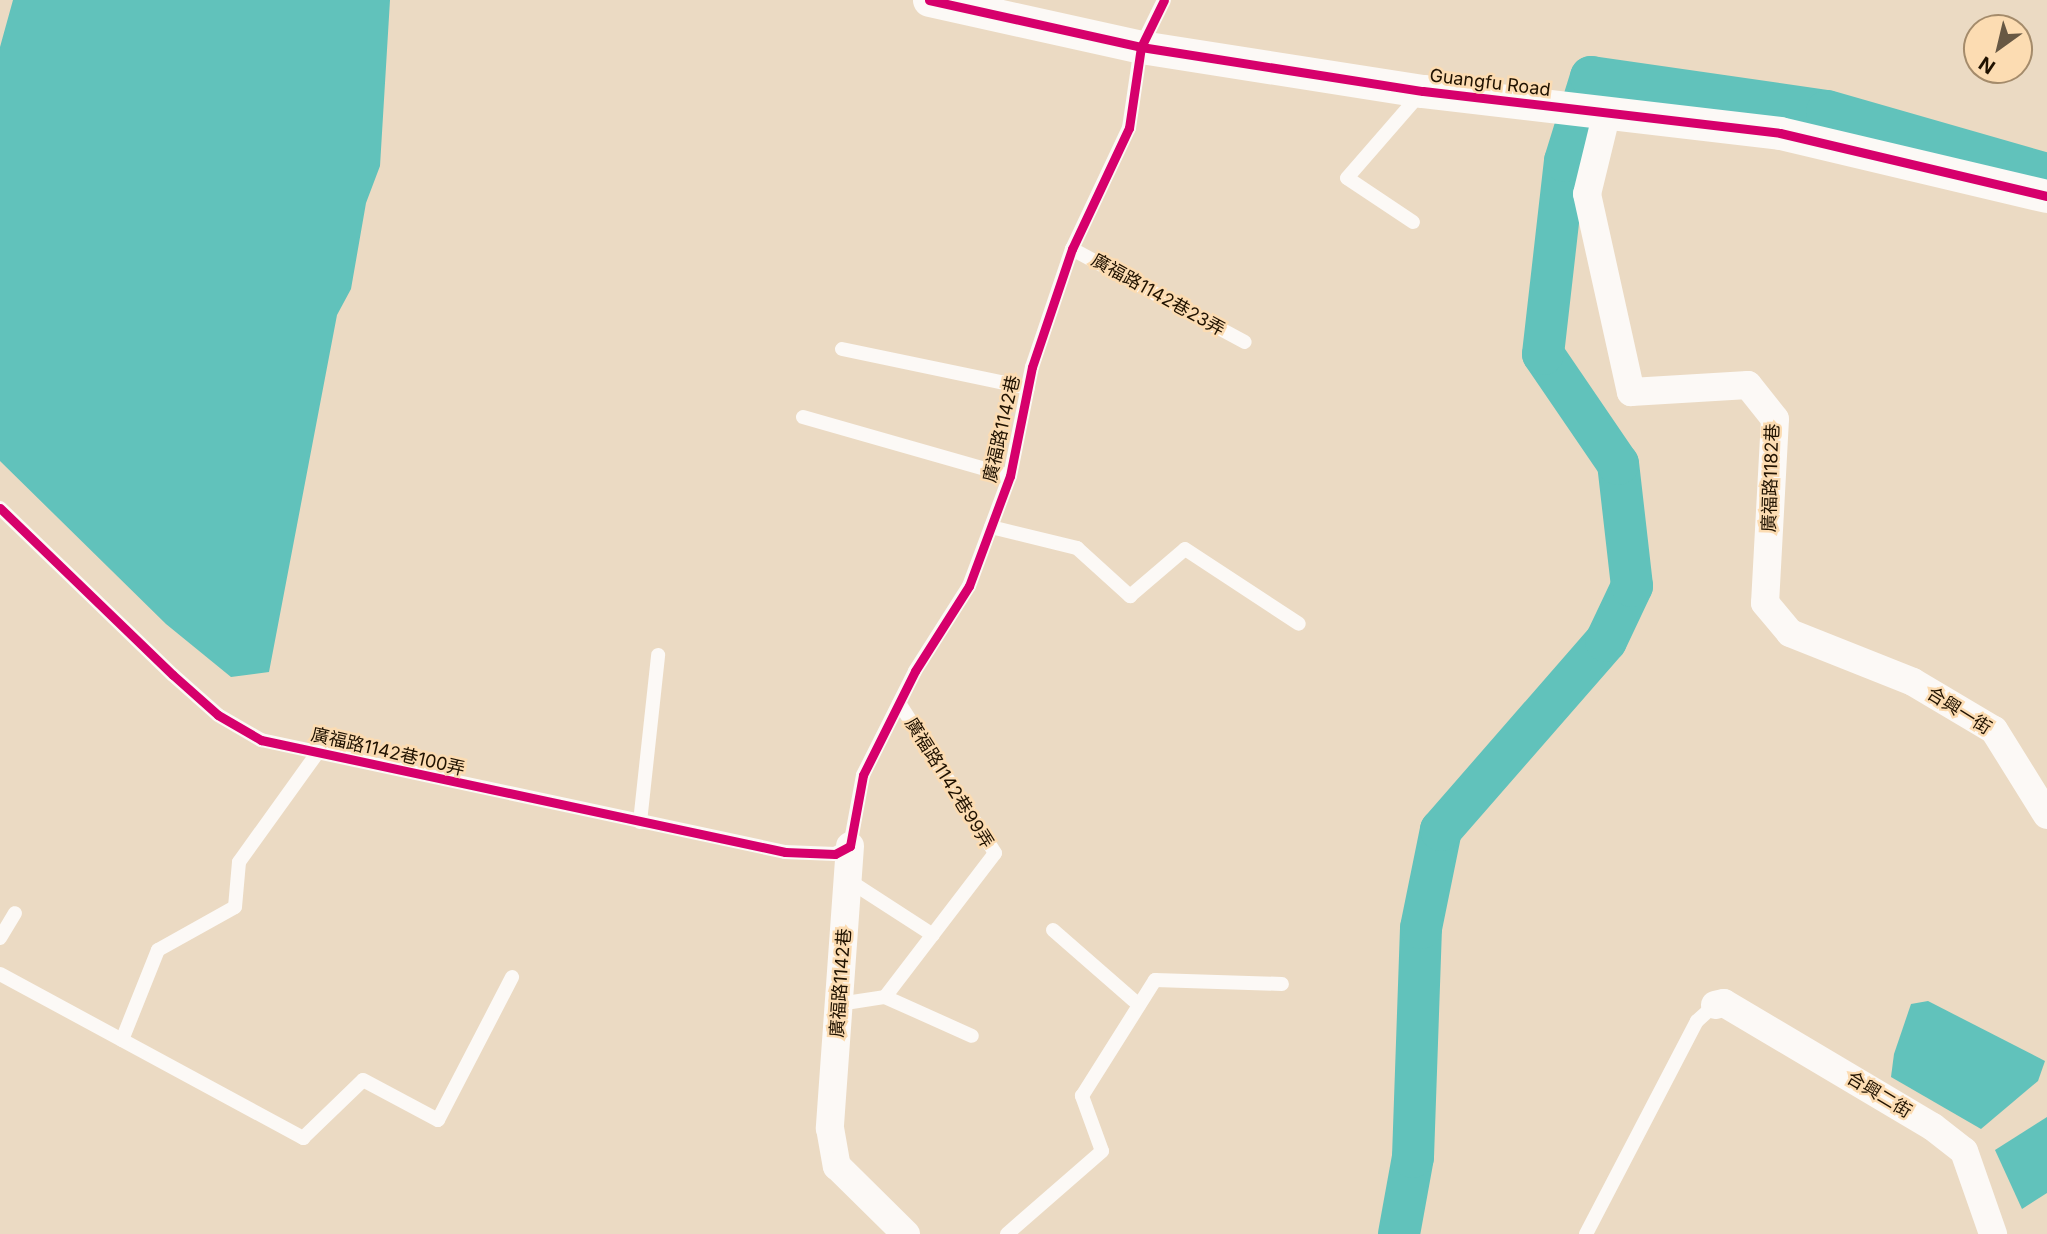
<!DOCTYPE html>
<meta charset="utf-8">
<style>
body{margin:0}
#map{position:relative;width:2047px;height:1234px;overflow:hidden;background:#ebdac3;font-family:Inter,"Noto Sans TC",sans-serif}
div>[style]{position:absolute}
.water>*{inset:0;background:#61c2bb}
.river>*{height:42px;margin:-21px;padding:0 21px;transform-origin:21px;border-radius:21px;background:#61c2bb}
.service>*{height:14px;margin:-7px;padding:0 7px;transform-origin:7px;border-radius:7px;background:#fcf9f6}
.minor>*{height:28px;margin:-14px;padding:0 14px;transform-origin:14px;border-radius:14px;background:#fcf9f6}
.tertiary>*{height:33px;margin:-16.5px;padding:0 16.5px;transform-origin:16.5px;border-radius:16.5px;background:#fcf9f6}
.cycleway>*{height:9px;margin:-4.5px;padding:0 4.5px;transform-origin:4.5px;border-radius:4.5px;background:#d6006c}
span{translate:-50% -50%;white-space:nowrap;text-align:center;line-height:1.15;-webkit-text-stroke:5px #fcdcb2;paint-order:stroke}
.street-label{font-size:18px;color:#201200}
.north{position:absolute;left:1963px;top:14px;width:70px;height:70px;box-sizing:border-box;background:#fcdcb2;border:2px solid #a48b6b;border-radius:50%;rotate:214deg;font-size:19px;font-weight:700;line-height:28px;text-align:center;color:#201200}
.north::after{content:'';display:block;margin:auto;width:24px;height:32px;background:#675844;clip-path:polygon(50% 0,100% 100%,50% 72%,0 100%)}
</style>
<div id="map">
<div class="water">
<i style="clip-path:polygon(13px 0,390px 0,380px 166px,366px 203px,351px 289px,337px 315px,269px 672px,231px 677px,166px 624px,0 461px,0 47px)"></i>
<i style="clip-path:polygon(1928px 1001px,2045px 1061px,2038px 1081px,1981px 1129px,1891px 1077px,1894px 1054px,1911px 1004px)"></i>
<i style="clip-path:polygon(2047px 1117px,2047px 1193px,2022px 1209px,1995px 1150px)"></i>
</div>
<div class="river">
<i style="left:1399px;top:1234px;width:78px;rotate:-79.7deg"></i>
<i style="left:1413px;top:1157px;width:229px;rotate:-88deg"></i>
<i style="left:1421px;top:928px;width:100px;rotate:-78.5deg"></i>
<i style="left:1441px;top:830px;width:251px;rotate:-48.9deg"></i>
<i style="left:1606px;top:641px;width:61px;rotate:-64.7deg"></i>
<i style="left:1632px;top:586px;width:123px;rotate:-96.5deg"></i>
<i style="left:1618px;top:464px;width:133px;rotate:-124.3deg"></i>
<i style="left:1543px;top:354px;width:194px;rotate:-83.5deg"></i>
<i style="left:1565px;top:161px;width:88px;rotate:-72.8deg"></i>
<i style="left:1591px;top:77px;width:238px;rotate:8.2deg"></i>
<i style="left:1827px;top:111px;width:229px;rotate:16deg"></i>
</div>
<div class="service">
<i style="left:1413px;top:222px;width:79px;rotate:-146.3deg"></i>
<i style="left:1347px;top:178px;width:113px;rotate:-49deg"></i>
<i style="left:1072px;top:249px;width:196px;rotate:28.3deg"></i>
<i style="left:842px;top:349px;width:190px;rotate:11.8deg"></i>
<i style="left:803px;top:417px;width:215px;rotate:15.9deg"></i>
<i style="left:0;top:508px;width:240px;rotate:44deg"></i>
<i style="left:173px;top:675px;width:60px;rotate:41.6deg"></i>
<i style="left:218px;top:715px;width:50px;rotate:30.2deg"></i>
<i style="left:261px;top:740px;width:536px;rotate:12.06deg"></i>
<i style="left:785px;top:852px;width:50px;rotate:2.3deg"></i>
<i style="left:835px;top:854px;width:17px;rotate:-28deg"></i>
<i style="left:850px;top:846px;width:72px;rotate:-79.6deg"></i>
<i style="left:863px;top:775px;width:116px;rotate:-63.4deg"></i>
<i style="left:915px;top:671px;width:101px;rotate:-57.6deg"></i>
<i style="left:969px;top:586px;width:117px;rotate:-69.6deg"></i>
<i style="left:1010px;top:476px;width:111px;rotate:-78.6deg"></i>
<i style="left:1032px;top:367px;width:125px;rotate:-71.3deg"></i>
<i style="left:1072px;top:249px;width:134px;rotate:-64.8deg"></i>
<i style="left:1129px;top:128px;width:82px;rotate:-81.6deg"></i>
<i style="left:1141px;top:47px;width:52px;rotate:-63.9deg"></i>
<i style="left:991px;top:527px;width:89px;rotate:13.7deg"></i>
<i style="left:1077px;top:548px;width:72px;rotate:42.2deg"></i>
<i style="left:1130px;top:596px;width:72px;rotate:-40.5deg"></i>
<i style="left:1185px;top:549px;width:136px;rotate:33.3deg"></i>
<i style="left:640px;top:822px;width:168px;rotate:-83.8deg"></i>
<i style="left:848px;top:880px;width:101px;rotate:32.9deg"></i>
<i style="left:1053px;top:930px;width:114px;rotate:41.1deg"></i>
<i style="left:0;top:938px;width:29px;rotate:-59deg"></i>
<i style="left:0;top:974px;width:345px;rotate:28.4deg"></i>
<i style="left:303px;top:1138px;width:83px;rotate:-44deg"></i>
<i style="left:363px;top:1080px;width:85px;rotate:28.1deg"></i>
<i style="left:438px;top:1120px;width:161px;rotate:-62.6deg"></i>
<i style="left:885px;top:997px;width:181px;rotate:-52.6deg"></i>
<i style="left:995px;top:853px;width:178px;rotate:-122.6deg"></i>
<i style="left:839px;top:1004px;width:47px;rotate:-8.7deg"></i>
<i style="left:885px;top:997px;width:95px;rotate:24.1deg"></i>
<i style="left:122px;top:1040px;width:97px;rotate:-68.2deg"></i>
<i style="left:158px;top:950px;width:88px;rotate:-29.2deg"></i>
<i style="left:235px;top:907px;width:45px;rotate:-84.9deg"></i>
<i style="left:239px;top:862px;width:135px;rotate:-54.3deg"></i>
<i style="left:1007px;top:1234px;width:126px;rotate:-41.1deg"></i>
<i style="left:1102px;top:1151px;width:59px;rotate:-110deg"></i>
<i style="left:1082px;top:1096px;width:137px;rotate:-57.8deg"></i>
<i style="left:1155px;top:980px;width:127px;rotate:1.8deg"></i>
<i style="left:1586px;top:1234px;width:240px;rotate:-62.5deg"></i>
<i style="left:1697px;top:1021px;width:24px;rotate:-42deg"></i>
</div>
<div class="minor">
<i style="left:1607px;top:112px;width:84px;rotate:103.7deg"></i>
<i style="left:1587px;top:194px;width:203px;rotate:77.5deg"></i>
<i style="left:1631px;top:392px;width:117px;rotate:-3.4deg"></i>
<i style="left:1748px;top:385px;width:43px;rotate:51.5deg"></i>
<i style="left:1775px;top:419px;width:184px;rotate:93.1deg"></i>
<i style="left:1765px;top:603px;width:39px;rotate:50deg"></i>
<i style="left:1790px;top:633px;width:132px;rotate:21.7deg"></i>
<i style="left:1913px;top:682px;width:94px;rotate:30.7deg"></i>
<i style="left:1994px;top:730px;width:100px;rotate:58.1deg"></i>
<i style="left:850px;top:846px;width:283px;rotate:94.1deg"></i>
<i style="left:830px;top:1128px;width:39px;rotate:80deg"></i>
<i style="left:837px;top:1166px;width:97px;rotate:44.6deg"></i>
<i style="left:1715px;top:1005px;width:9px;rotate:-13deg"></i>
<i style="left:1724px;top:1003px;width:243px;rotate:30.7deg"></i>
<i style="left:1933px;top:1127px;width:39px;rotate:38deg"></i>
<i style="left:1964px;top:1151px;width:88px;rotate:70.7deg"></i>
</div>
<div class="tertiary">
<i style="left:929px;top:0;width:217px;rotate:12.5deg"></i>
<i style="left:1141px;top:47px;width:285px;rotate:8.9deg"></i>
<i style="left:1423px;top:91px;width:359px;rotate:6.7deg"></i>
<i style="left:1780px;top:133px;width:274px;rotate:13.3deg"></i>
</div>
<div class="cycleway">
<i style="left:929px;top:0;width:217px;rotate:12.5deg"></i>
<i style="left:1141px;top:47px;width:285px;rotate:8.9deg"></i>
<i style="left:1423px;top:91px;width:359px;rotate:6.7deg"></i>
<i style="left:1780px;top:133px;width:274px;rotate:13.3deg"></i>
<i style="left:0;top:508px;width:240px;rotate:44deg"></i>
<i style="left:173px;top:675px;width:60px;rotate:41.6deg"></i>
<i style="left:218px;top:715px;width:50px;rotate:30.2deg"></i>
<i style="left:261px;top:740px;width:536px;rotate:12.06deg"></i>
<i style="left:785px;top:852px;width:50px;rotate:2.3deg"></i>
<i style="left:835px;top:854px;width:17px;rotate:-28deg"></i>
<i style="left:850px;top:846px;width:72px;rotate:-79.6deg"></i>
<i style="left:863px;top:775px;width:116px;rotate:-63.4deg"></i>
<i style="left:915px;top:671px;width:101px;rotate:-57.6deg"></i>
<i style="left:969px;top:586px;width:117px;rotate:-69.6deg"></i>
<i style="left:1010px;top:476px;width:111px;rotate:-78.6deg"></i>
<i style="left:1032px;top:367px;width:125px;rotate:-71.3deg"></i>
<i style="left:1072px;top:249px;width:134px;rotate:-64.8deg"></i>
<i style="left:1129px;top:128px;width:82px;rotate:-81.6deg"></i>
<i style="left:1141px;top:47px;width:52px;rotate:-63.9deg"></i>
</div>
<div class="street-label">
<span style="left:1490px;top:83px;rotate:7deg">Guangfu Road</span>
<span style="left:1158px;top:295px;rotate:29deg">廣福路1142巷23弄</span>
<span style="left:1002px;top:429px;rotate:-77deg">廣福路1142巷</span>
<span style="left:1771px;top:478px;rotate:-88deg">廣福路1182巷</span>
<span style="left:1959px;top:711px;rotate:32deg">合興一街</span>
<span style="left:388px;top:752px;rotate:13deg">廣福路1142巷100弄</span>
<span style="left:949px;top:783px;rotate:58deg">廣福路1142巷99弄</span>
<span style="left:841px;top:983px;rotate:-86deg">廣福路1142巷</span>
<span style="left:1879px;top:1095px;rotate:31deg">合興二街</span>
</div>
<div class="north">N</div>
</div>
